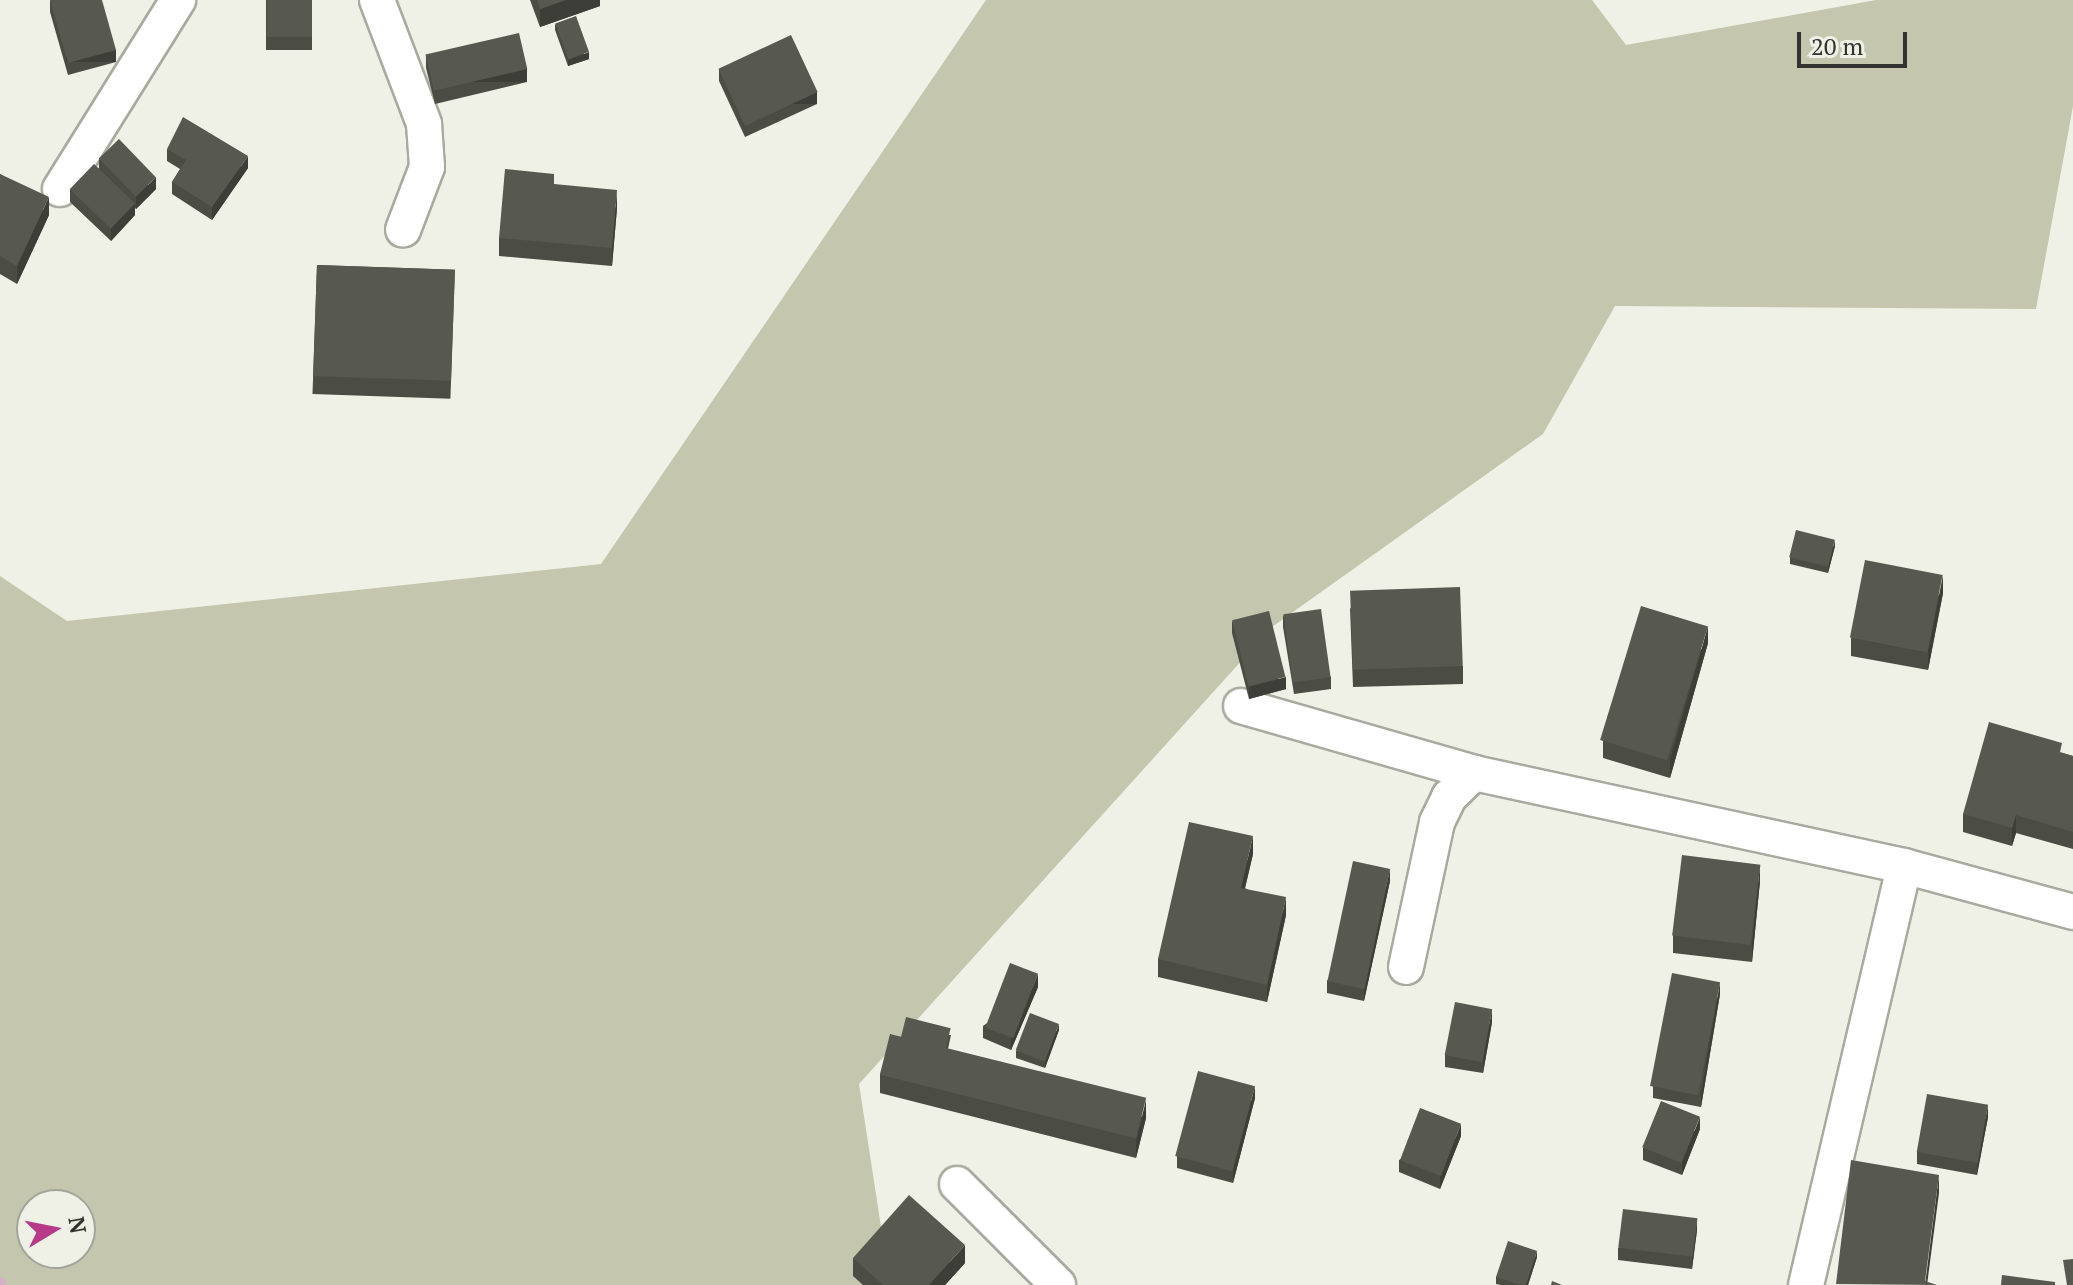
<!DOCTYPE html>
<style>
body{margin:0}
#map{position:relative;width:2073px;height:1285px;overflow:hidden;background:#eff1e6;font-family:"PT Serif",serif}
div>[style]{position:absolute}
.green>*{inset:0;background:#c4c7ad}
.stream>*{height:11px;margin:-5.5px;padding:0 5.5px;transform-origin:5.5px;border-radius:5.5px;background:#d6b2c5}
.roads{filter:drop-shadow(2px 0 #a8aa9f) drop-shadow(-2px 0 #a8aa9f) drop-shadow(0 2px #a8aa9f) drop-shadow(0 -2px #a8aa9f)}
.minor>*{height:34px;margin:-17px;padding:0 17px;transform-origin:17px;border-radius:17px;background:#fff}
.wall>*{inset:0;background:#4b4c44;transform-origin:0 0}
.shaded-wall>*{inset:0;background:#3d3e37;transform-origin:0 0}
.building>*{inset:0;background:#57584f;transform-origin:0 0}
span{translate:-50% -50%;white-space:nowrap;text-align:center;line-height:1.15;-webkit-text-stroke:8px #eff1e6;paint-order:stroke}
.north{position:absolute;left:16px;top:1189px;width:80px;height:80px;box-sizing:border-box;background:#eff1e6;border:2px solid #a3a59c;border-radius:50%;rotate:80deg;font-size:22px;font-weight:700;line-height:32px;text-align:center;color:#32322e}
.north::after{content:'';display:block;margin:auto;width:28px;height:36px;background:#b73a89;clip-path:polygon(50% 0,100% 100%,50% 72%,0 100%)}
.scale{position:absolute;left:1797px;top:32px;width:110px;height:36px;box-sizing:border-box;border:4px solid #32322e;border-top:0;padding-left:10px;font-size:24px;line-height:28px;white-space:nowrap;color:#32322e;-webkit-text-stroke:6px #eff1e6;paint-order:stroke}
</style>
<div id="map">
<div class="green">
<i style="clip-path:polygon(evenodd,986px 0,1592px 0,1626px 45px,1876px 0,2073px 0,2073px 106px,2036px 309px,1615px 306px,1543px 434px,1272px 627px,859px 1084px,890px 1285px,0 1285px,0 576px,67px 621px,601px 564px,986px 0,32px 1205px,80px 1205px,80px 1253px,32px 1253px,32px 1205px)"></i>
</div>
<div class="stream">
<i style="left:0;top:1282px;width:3px;rotate:90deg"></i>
</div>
<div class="roads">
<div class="minor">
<i style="left:377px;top:0;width:133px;rotate:69.2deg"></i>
<i style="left:424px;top:124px;width:43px;rotate:86deg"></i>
<i style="left:427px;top:167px;width:67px;rotate:110.9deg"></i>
<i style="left:60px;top:189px;width:223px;rotate:-58deg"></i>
<i style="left:1241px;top:706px;width:242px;rotate:16deg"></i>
<i style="left:1474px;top:773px;width:440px;rotate:12.2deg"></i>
<i style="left:1904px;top:866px;width:175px;rotate:15.2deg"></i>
<i style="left:1406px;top:967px;width:148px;rotate:-77.9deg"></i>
<i style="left:1437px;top:822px;width:28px;rotate:-64deg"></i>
<i style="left:1449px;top:797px;width:35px;rotate:-44deg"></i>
<i style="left:957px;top:1184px;width:143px;rotate:45deg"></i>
<i style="left:1806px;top:1285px;width:430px;rotate:-76.8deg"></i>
</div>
</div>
<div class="wall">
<i style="clip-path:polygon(50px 0,116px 62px,68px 75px,50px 12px)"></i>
<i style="left:266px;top:0;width:46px;height:50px"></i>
<i style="clip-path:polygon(530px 0,600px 0,600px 6px,540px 27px)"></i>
<i style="clip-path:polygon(555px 24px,589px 59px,568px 66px,555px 30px)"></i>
<i style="clip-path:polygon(426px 55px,527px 82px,435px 104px,426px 68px)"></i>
<i style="clip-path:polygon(719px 69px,817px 104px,745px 137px,719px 81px)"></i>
<i style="clip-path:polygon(167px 149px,248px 168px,212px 220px,172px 194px,172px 182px,180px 169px,167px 161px)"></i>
<i style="clip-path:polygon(99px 159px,156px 189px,136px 209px,135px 208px,135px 215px,111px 241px,70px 202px,70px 190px,99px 168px)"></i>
<i style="clip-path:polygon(0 174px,49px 215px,17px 284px,0 274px)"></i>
<i style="clip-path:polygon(554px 184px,617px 208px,612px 266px,499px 256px,499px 238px)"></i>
<i style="left:317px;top:265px;width:138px;height:129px;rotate:2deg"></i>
<i style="clip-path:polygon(1835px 546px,1828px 573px,1790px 564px,1790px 557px)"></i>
<i style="clip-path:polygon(1943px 593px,1928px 670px,1851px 656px,1851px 638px)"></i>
<i style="clip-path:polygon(1350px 608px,1463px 666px,1463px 684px,1353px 687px)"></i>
<i style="clip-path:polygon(1283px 615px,1331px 677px,1331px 689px,1294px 694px,1283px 627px)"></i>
<i style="clip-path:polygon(1232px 621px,1286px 689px,1249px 699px,1232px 633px)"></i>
<i style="clip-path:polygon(1708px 643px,1670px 778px,1603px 758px,1603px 741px)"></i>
<i style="clip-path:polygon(2062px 753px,2073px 756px,2073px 849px,2016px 833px,2012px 846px,1963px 832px,1963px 814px)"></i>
<i style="clip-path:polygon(1253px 854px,1245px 888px,1286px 915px,1267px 1002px,1158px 977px,1158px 959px)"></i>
<i style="clip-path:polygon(1390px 881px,1364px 1001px,1327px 993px,1327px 981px)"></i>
<i style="clip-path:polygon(1760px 881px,1752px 962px,1673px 953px,1673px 935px)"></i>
<i style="clip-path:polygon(1038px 987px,1011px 1050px,983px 1038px,983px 1026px)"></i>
<i style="clip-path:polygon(1720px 994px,1701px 1107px,1653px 1098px,1653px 1086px)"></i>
<i style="clip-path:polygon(1492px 1022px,1483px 1073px,1445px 1067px,1445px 1055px)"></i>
<i style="clip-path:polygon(1059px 1030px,1045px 1068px,1016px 1058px,1016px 1051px)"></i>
<i style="clip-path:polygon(951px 1035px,948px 1049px,1146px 1118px,1136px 1158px,880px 1093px,880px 1075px,901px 1037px)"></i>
<i style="clip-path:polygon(1255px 1098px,1233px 1183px,1177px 1168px,1177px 1156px)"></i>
<i style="clip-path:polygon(1988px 1117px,1977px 1175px,1917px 1164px,1917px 1152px)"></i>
<i style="clip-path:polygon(1700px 1129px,1682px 1175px,1643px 1160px,1643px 1148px)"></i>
<i style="clip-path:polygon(1461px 1136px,1440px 1189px,1399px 1172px,1399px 1160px)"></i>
<i style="clip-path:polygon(1697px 1230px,1692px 1269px,1618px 1260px,1618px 1248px)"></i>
<i style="clip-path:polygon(1537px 1257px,1528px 1285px,1501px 1285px,1496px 1284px,1496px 1277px)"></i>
<i style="clip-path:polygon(853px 1258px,965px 1263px,945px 1285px,863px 1285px,853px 1276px)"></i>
</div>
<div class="shaded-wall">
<i style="clip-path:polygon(566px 0,600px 0,600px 6px,540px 27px,540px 9px)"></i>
<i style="left:116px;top:50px;width:12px;height:50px;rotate:90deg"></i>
<i style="clip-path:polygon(589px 52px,589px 59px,568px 66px,568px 60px)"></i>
<i style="left:527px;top:69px;width:13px;height:95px;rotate:90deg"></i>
<i style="left:817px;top:92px;width:12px;height:79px;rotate:90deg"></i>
<i style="clip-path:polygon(248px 156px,248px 168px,212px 220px,212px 207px)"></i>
<i style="clip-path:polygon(156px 177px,156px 189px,136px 209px,136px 197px)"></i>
<i style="clip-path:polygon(617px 190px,617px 208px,612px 266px,612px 248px)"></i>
<i style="clip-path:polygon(49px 197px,49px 215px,17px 284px,17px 266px)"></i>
<i style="clip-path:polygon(135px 203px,135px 215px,111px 241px,111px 228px)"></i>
<i style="clip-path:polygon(1835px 540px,1835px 546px,1828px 573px,1828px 567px)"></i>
<i style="clip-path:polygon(1943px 575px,1943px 593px,1928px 670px,1928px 652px)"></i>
<i style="clip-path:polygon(1708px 626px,1708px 643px,1670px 778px,1670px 760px)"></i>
<i style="clip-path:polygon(1286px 677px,1286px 689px,1249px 699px,1249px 687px)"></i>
<i style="clip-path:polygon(2016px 815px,2016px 833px,2012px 846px,2012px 828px)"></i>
<i style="clip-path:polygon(1253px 836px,1253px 854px,1241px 905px,1241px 888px)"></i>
<i style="clip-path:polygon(1760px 864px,1760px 881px,1752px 962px,1752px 944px)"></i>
<i style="clip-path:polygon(1390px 869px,1390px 881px,1364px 1001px,1364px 989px)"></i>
<i style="clip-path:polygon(1286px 897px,1286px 915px,1267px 1002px,1267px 985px)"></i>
<i style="clip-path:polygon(1038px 974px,1038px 987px,1011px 1050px,1011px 1038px)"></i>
<i style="clip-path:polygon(1720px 982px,1720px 994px,1701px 1107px,1701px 1094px)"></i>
<i style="clip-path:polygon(1492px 1009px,1492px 1022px,1483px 1073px,1483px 1061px)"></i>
<i style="clip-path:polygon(1059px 1024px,1059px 1030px,1045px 1068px,1045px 1062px)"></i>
<i style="clip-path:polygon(1255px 1086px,1255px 1098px,1233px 1183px,1233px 1171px)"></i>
<i style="clip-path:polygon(1146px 1100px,1146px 1118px,1136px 1158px,1136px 1141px)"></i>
<i style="clip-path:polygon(1988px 1105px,1988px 1117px,1977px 1175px,1977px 1163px)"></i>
<i style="clip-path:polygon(1700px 1117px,1700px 1129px,1682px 1175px,1682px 1163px)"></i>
<i style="clip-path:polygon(1461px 1124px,1461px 1136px,1440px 1189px,1440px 1177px)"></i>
<i style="clip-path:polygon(1939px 1175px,1939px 1193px,1927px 1285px,1925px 1285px)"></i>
<i style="clip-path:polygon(1697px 1218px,1697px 1230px,1692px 1269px,1692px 1257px)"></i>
<i style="clip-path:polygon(965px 1245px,965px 1263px,945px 1285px,929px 1285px)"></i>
<i style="clip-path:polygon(1537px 1251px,1537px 1257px,1528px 1285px,1526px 1285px)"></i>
</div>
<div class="building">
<i style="clip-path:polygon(50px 0,102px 0,116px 50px,68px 63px)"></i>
<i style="left:267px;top:0;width:45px;height:37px"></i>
<i style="clip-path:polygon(537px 0,566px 0,540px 9px)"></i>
<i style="left:576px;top:16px;width:38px;height:22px;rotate:70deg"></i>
<i style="left:519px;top:33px;width:37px;height:96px;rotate:77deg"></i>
<i style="left:791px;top:35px;width:63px;height:80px;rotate:65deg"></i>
<i style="clip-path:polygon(183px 117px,248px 156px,212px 207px,172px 182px,186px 160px,167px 149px)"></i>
<i style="left:119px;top:139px;width:53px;height:28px;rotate:46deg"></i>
<i style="left:94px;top:164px;width:57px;height:35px;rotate:44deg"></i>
<i style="clip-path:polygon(505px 169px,554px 174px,554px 184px,617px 190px,612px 248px,499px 238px)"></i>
<i style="clip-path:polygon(0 174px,49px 197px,17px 266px,0 256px)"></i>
<i style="left:317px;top:265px;width:138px;height:111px;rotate:2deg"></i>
<i style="left:1796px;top:530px;width:40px;height:28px;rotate:14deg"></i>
<i style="left:1865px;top:560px;width:79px;height:79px;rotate:11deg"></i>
<i style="left:1460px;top:587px;width:79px;height:110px;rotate:88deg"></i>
<i style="left:1641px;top:606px;width:70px;height:140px;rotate:17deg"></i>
<i style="left:1321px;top:609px;width:69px;height:38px;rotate:82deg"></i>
<i style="left:1269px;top:611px;width:68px;height:38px;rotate:76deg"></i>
<i style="clip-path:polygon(1989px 722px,2062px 743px,2060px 752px,2073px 756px,2073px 832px,2016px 815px,2012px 828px,1963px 814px)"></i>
<i style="clip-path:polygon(1189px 822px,1253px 836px,1241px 888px,1286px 897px,1267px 985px,1158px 959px)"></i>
<i style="left:1682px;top:855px;width:79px;height:81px;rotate:7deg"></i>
<i style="left:1353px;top:861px;width:38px;height:123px;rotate:12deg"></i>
<i style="left:1010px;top:963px;width:30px;height:69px;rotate:21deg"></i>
<i style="left:1672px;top:973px;width:49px;height:115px;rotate:11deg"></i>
<i style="left:1455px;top:1002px;width:38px;height:54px;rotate:11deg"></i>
<i style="left:1030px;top:1013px;width:31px;height:40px;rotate:21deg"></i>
<i style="left:906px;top:1017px;width:46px;height:21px;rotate:14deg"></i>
<i style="left:890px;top:1034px;width:264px;height:42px;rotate:14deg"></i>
<i style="left:1198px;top:1071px;width:59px;height:88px;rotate:15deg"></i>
<i style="left:1927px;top:1094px;width:62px;height:59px;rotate:10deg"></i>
<i style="left:1661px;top:1101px;width:42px;height:50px;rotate:22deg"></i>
<i style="left:1420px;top:1108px;width:44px;height:56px;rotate:21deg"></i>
<i style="clip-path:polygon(1851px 1160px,1939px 1175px,1925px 1281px,1937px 1285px,1836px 1284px)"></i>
<i style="clip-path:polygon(909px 1195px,965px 1245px,929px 1285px,883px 1285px,853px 1258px)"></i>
<i style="left:1623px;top:1209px;width:75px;height:39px;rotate:7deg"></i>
<i style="clip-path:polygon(1508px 1241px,1537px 1251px,1526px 1285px,1521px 1285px,1496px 1277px)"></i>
<i style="clip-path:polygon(2073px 1259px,2073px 1285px,2067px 1285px,2063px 1260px)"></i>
<i style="clip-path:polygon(2002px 1275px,2055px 1282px,2055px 1285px,2001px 1285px)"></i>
<i style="clip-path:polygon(1552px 1281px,1562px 1285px,1551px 1285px)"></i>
</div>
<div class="north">N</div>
<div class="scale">20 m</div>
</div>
